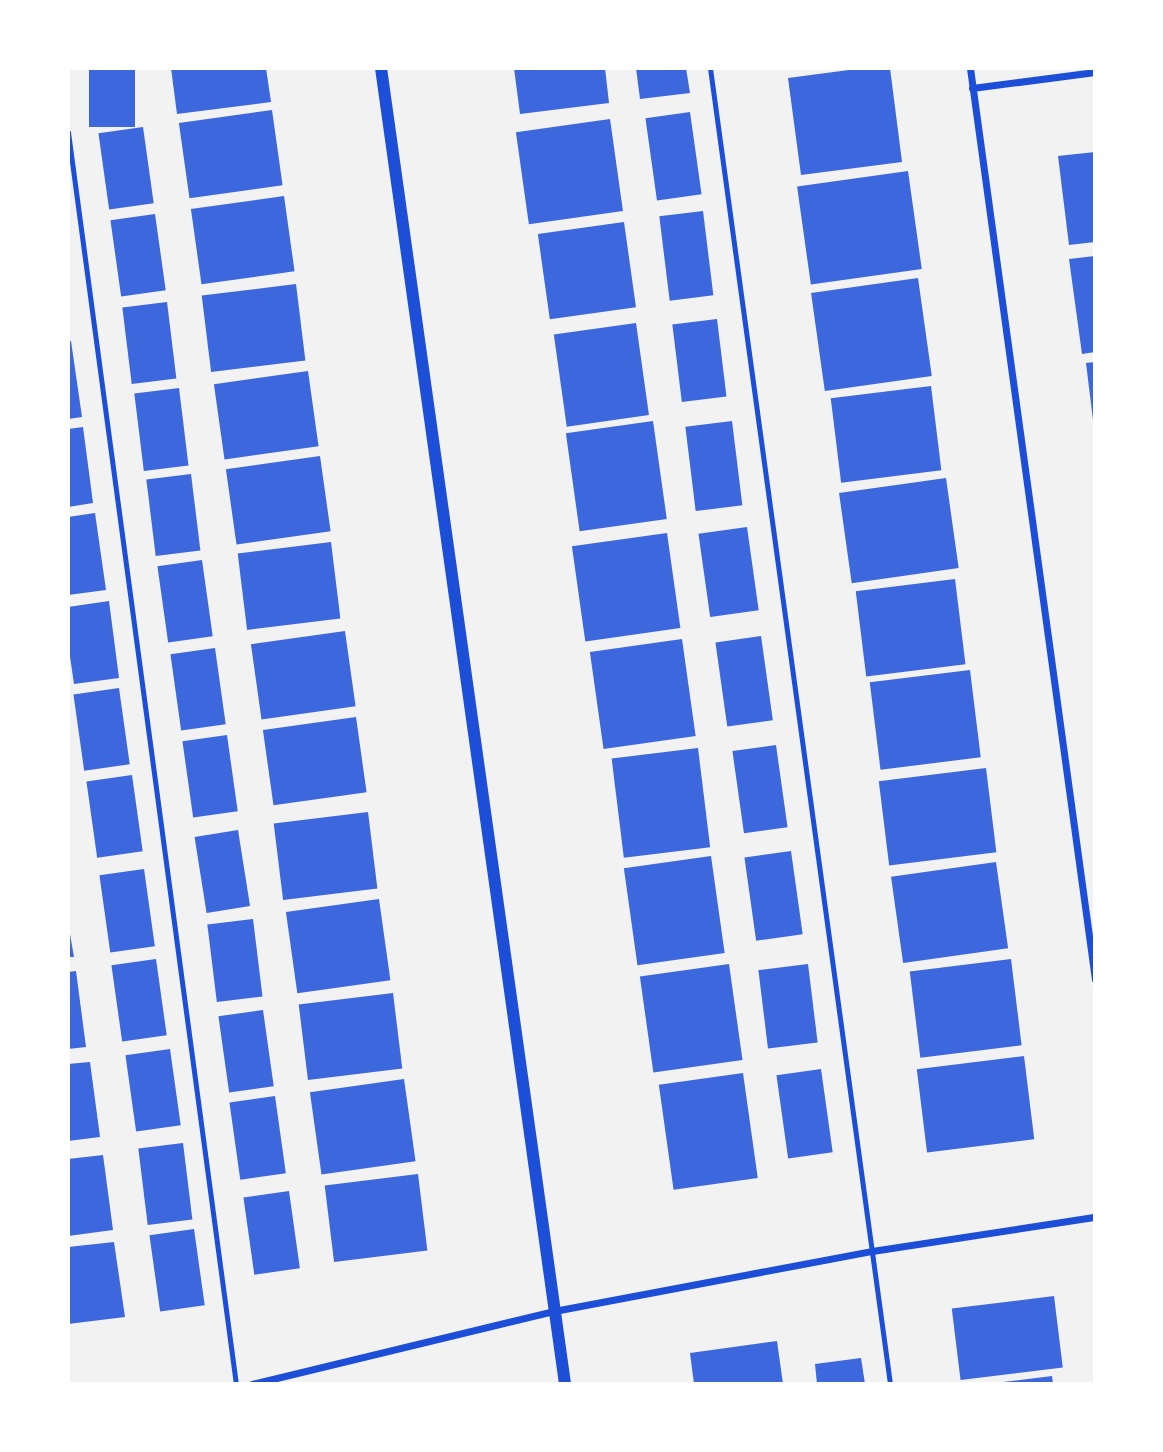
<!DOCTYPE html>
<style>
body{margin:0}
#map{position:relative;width:1163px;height:1452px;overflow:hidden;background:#f2f2f2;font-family:"Work Sans",sans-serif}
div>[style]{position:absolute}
.building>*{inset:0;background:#3d67dc;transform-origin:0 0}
.service>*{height:5px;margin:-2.5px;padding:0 2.5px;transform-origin:2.5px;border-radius:2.5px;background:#1d4ed8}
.minor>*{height:7px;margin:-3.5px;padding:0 3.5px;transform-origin:3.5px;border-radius:3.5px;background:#1d4ed8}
.tertiary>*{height:12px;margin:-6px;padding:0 6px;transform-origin:6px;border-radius:6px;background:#1d4ed8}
span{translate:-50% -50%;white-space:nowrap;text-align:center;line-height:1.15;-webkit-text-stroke:6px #fff;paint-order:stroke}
.frame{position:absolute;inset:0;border:70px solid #fff;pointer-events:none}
</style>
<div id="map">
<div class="building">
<i style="left:89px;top:68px;width:46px;height:59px"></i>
<i style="clip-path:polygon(171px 68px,266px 68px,271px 102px,177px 114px)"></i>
<i style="clip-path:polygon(514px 68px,605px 68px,609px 103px,520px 114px)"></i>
<i style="clip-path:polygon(636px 68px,686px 68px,690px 93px,640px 99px)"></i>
<i style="clip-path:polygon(864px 68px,890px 68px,902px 162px,801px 175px,788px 78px)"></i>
<i style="left:272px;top:110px;width:76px;height:94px;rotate:82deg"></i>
<i style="left:690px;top:112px;width:83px;height:45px;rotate:82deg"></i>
<i style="left:610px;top:119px;width:93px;height:95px;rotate:82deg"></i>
<i style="left:143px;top:127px;width:77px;height:45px;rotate:82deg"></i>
<i style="clip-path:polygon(1095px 152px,1095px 242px,1069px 245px,1058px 156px)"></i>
<i style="left:908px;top:171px;width:99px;height:112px;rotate:82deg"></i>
<i style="left:284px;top:196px;width:76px;height:94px;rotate:82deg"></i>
<i style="left:703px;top:211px;width:85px;height:44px;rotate:83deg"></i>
<i style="left:155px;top:214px;width:77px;height:45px;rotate:82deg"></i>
<i style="left:624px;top:222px;width:86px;height:87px;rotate:82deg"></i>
<i style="clip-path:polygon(1095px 256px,1095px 352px,1082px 354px,1069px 259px)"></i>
<i style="left:918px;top:278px;width:99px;height:108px;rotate:82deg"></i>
<i style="left:296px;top:284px;width:77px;height:95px;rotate:83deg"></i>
<i style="left:167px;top:302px;width:77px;height:45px;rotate:83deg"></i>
<i style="left:717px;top:319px;width:78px;height:45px;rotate:83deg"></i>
<i style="left:636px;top:323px;width:93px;height:83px;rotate:82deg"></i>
<i style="clip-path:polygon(68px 341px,71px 341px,82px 417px,68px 419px)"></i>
<i style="clip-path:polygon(1095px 362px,1095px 420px,1093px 420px,1086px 363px)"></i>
<i style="left:308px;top:371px;width:76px;height:95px;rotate:82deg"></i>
<i style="left:931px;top:386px;width:85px;height:101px;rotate:83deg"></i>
<i style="left:179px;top:388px;width:78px;height:45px;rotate:83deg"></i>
<i style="left:653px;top:421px;width:99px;height:88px;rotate:82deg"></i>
<i style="left:732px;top:421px;width:85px;height:47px;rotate:83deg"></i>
<i style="clip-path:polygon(83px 427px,93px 503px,68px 507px,68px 429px)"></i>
<i style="left:320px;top:456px;width:76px;height:95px;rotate:82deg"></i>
<i style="left:191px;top:474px;width:77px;height:45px;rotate:83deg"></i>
<i style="left:946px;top:478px;width:91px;height:108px;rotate:82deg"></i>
<i style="clip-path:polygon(95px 513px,106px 590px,68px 595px,68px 517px)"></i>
<i style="left:747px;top:527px;width:84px;height:49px;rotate:82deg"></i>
<i style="left:667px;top:533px;width:96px;height:96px;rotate:82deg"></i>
<i style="left:331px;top:542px;width:77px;height:94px;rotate:83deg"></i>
<i style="left:202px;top:560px;width:77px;height:45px;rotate:82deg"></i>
<i style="left:955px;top:579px;width:86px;height:100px;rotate:83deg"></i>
<i style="clip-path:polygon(109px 601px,119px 678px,74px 684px,68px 643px,68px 607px)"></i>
<i style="left:345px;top:631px;width:76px;height:95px;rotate:82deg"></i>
<i style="left:761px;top:636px;width:85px;height:46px;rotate:82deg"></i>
<i style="left:682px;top:639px;width:98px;height:93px;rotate:82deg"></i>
<i style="left:215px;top:648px;width:77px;height:45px;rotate:82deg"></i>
<i style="left:970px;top:670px;width:88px;height:101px;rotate:83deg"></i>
<i style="left:119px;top:688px;width:77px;height:46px;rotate:82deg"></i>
<i style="left:356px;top:717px;width:76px;height:94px;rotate:82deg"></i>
<i style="left:227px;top:735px;width:77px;height:45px;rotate:82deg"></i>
<i style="left:776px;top:745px;width:83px;height:44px;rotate:82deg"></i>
<i style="left:698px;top:748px;width:100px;height:87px;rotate:83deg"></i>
<i style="left:986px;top:768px;width:85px;height:108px;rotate:83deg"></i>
<i style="left:132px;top:775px;width:77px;height:46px;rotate:82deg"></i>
<i style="left:368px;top:812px;width:77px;height:95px;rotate:83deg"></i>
<i style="left:238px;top:830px;width:77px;height:44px;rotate:81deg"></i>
<i style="left:791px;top:851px;width:84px;height:47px;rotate:82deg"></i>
<i style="left:711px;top:856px;width:98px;height:88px;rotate:82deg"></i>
<i style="left:996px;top:862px;width:87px;height:106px;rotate:82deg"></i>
<i style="left:144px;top:869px;width:78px;height:45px;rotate:82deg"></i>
<i style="left:379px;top:899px;width:82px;height:94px;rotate:82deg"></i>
<i style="left:253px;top:919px;width:78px;height:46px;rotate:83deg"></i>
<i style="clip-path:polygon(68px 923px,74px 957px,68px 957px)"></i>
<i style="left:156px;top:959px;width:77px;height:45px;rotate:82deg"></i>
<i style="left:1011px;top:959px;width:87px;height:102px;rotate:83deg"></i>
<i style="left:729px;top:964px;width:97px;height:90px;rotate:82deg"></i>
<i style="left:808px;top:964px;width:79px;height:50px;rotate:83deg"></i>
<i style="clip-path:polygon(76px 971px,86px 1047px,68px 1049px,68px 972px)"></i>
<i style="left:393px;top:993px;width:76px;height:95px;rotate:83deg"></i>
<i style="left:263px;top:1010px;width:77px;height:45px;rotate:82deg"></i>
<i style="left:170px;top:1049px;width:77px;height:45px;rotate:82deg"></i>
<i style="left:1024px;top:1056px;width:84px;height:108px;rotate:83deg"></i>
<i style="clip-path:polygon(90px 1062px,100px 1137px,68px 1141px,68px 1064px)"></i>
<i style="left:821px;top:1069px;width:84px;height:45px;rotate:82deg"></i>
<i style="left:743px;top:1073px;width:106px;height:85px;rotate:82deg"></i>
<i style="left:404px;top:1079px;width:83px;height:95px;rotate:82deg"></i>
<i style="left:275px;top:1096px;width:78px;height:46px;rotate:82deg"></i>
<i style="left:183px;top:1143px;width:77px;height:45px;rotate:83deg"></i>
<i style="clip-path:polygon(103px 1155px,113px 1230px,68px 1236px,68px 1159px)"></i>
<i style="left:418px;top:1174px;width:77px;height:94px;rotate:83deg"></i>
<i style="left:289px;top:1191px;width:78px;height:46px;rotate:82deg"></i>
<i style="left:194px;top:1229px;width:77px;height:45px;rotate:82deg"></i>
<i style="clip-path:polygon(114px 1242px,125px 1317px,68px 1324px,68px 1247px)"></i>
<i style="left:1054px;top:1296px;width:72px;height:103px;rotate:83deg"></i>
<i style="clip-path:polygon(777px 1341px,783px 1384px,694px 1384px,690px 1353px)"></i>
<i style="clip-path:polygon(861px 1358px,865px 1384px,817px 1384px,815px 1364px)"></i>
<i style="clip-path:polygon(1052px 1376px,1053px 1384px,1003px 1384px,1003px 1382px)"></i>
</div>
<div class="service">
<i style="left:710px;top:68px;width:1328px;rotate:82.21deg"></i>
<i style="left:68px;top:132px;width:1263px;rotate:82.36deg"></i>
</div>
<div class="minor">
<i style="left:970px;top:68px;width:920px;rotate:82.19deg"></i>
<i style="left:972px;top:88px;width:124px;rotate:-7.4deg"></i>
<i style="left:252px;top:1384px;width:311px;rotate:-13.6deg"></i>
<i style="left:554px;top:1311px;width:324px;rotate:-10.7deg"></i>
<i style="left:872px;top:1251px;width:226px;rotate:-8.7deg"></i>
</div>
<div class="tertiary">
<i style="left:381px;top:68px;width:1329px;rotate:82.04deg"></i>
</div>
<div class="frame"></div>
</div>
